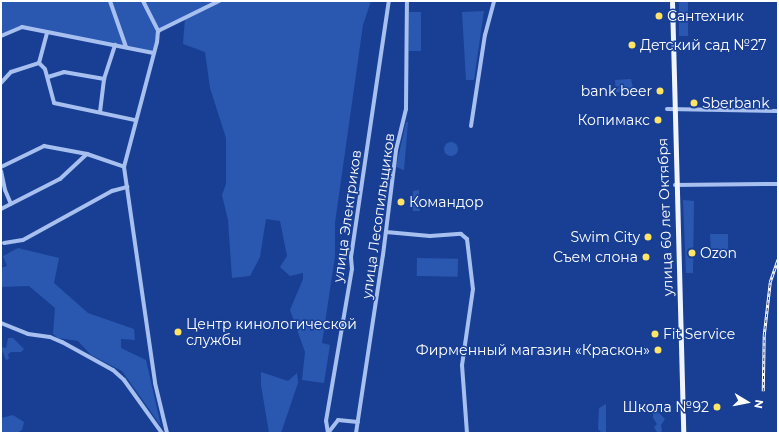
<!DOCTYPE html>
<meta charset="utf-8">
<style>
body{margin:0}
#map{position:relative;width:779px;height:434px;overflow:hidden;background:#183f93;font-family:Montserrat,sans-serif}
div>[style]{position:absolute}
.green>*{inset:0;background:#2a58b1;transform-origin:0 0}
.round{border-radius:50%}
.minor>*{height:4px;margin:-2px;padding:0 2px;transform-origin:2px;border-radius:2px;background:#a7c0f0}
.major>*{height:5px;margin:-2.5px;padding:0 2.5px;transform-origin:2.5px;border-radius:2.5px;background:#f0f4ff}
.rail>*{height:2.5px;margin-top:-1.25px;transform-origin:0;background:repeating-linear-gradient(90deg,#183f93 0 3px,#fff 0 6px);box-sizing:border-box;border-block:1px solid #fff}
.dots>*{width:11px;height:11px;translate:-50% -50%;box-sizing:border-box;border:2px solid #183f93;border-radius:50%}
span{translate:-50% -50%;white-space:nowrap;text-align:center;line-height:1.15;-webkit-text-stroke:3px #183f93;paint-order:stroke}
.poi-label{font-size:14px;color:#fff}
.left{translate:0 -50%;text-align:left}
.right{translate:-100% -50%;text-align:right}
.street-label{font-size:14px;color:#fff}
.frame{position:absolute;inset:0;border:2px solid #fff;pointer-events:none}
.north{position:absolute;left:727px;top:382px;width:40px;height:40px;-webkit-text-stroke:3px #183f93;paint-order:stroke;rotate:100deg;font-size:11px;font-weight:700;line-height:16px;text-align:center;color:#fff}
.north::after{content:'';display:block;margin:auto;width:14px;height:18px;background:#fff;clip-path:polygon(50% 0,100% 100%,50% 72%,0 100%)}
</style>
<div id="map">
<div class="green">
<i style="clip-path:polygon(1px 1px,371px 1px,363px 25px,335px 223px,335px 256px,322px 343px,330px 345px,324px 383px,302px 380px,305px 352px,290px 310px,303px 279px,303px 273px,290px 276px,280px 267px,287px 256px,280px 221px,266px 219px,260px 257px,250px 276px,232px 278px,228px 220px,222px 195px,226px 184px,226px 138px,210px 88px,205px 52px,183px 44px,185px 18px,158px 31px,153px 53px,22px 27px,1px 36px)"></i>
<i style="left:679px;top:1px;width:9px;height:35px"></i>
<i style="clip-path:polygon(484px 11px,474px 80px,466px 80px,462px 12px)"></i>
<i style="left:409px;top:12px;width:12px;height:39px"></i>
<i style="clip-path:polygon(631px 79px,634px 92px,616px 92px,615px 80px)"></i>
<i style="clip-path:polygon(406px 122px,408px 122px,404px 170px,396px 167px)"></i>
<i class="round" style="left:444px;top:142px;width:14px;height:14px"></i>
<i style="clip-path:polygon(419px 190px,420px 211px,413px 211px,413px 191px)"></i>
<i style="clip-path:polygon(683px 200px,694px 201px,693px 273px,686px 273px)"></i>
<i style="clip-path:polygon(710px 234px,728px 234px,728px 249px,724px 252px,711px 252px)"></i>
<i style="clip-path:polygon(18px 248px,59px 258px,54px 283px,88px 313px,134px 329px,135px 340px,121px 339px,121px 348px,146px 360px,161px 426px,122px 371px,91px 355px,78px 341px,58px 338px,53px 334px,55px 308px,29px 286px,1px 287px,1px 268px,7px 266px,3px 256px)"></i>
<i style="left:417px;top:258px;width:41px;height:18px;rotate:1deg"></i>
<i style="clip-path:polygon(8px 338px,13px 338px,24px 349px,21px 352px,11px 352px,8px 354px,9px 359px,6px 360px,1px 347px,6px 348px)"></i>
<i style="clip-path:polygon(261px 372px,288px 381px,297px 373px,298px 383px,281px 433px,269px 433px,261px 385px)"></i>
<i style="clip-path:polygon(606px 404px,606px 433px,602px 433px,598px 429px,599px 408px)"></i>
<i style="clip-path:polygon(653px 411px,658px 412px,665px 419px,661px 425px,662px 431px,659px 433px,654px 433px,657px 432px,654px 427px,657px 424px,653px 418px)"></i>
<i style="clip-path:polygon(13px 415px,24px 422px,22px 430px,17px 433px,1px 433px,1px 418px)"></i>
</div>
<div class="minor">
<i style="left:110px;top:1px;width:49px;rotate:70.8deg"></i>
<i style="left:143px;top:1px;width:34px;rotate:63deg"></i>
<i style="left:158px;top:31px;width:11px;rotate:95deg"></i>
<i style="left:157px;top:42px;width:129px;rotate:104.8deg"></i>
<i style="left:124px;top:167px;width:218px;rotate:81.8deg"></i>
<i style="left:155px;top:383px;width:51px;rotate:76.5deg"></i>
<i style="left:158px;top:31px;width:68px;rotate:-26.2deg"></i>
<i style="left:47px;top:33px;width:31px;rotate:105deg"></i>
<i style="left:39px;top:63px;width:8px;rotate:45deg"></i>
<i style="left:45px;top:69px;width:35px;rotate:75deg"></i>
<i style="left:54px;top:103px;width:83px;rotate:11.9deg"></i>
<i style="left:1px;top:36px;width:23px;rotate:-23deg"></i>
<i style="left:22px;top:27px;width:134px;rotate:11.2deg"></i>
<i style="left:48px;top:77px;width:17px;rotate:-17deg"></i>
<i style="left:64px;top:72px;width:41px;rotate:9.9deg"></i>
<i style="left:1px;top:83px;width:15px;rotate:-48deg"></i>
<i style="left:11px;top:72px;width:29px;rotate:-18deg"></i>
<i style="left:667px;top:109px;width:111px;rotate:1deg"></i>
<i style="left:100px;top:112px;width:33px;rotate:-83deg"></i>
<i style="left:104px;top:79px;width:36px;rotate:-72deg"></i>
<i style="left:471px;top:126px;width:92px;rotate:-81.3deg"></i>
<i style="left:485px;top:35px;width:35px;rotate:-75deg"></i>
<i style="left:1px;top:167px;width:48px;rotate:-26deg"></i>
<i style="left:44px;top:146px;width:44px;rotate:10.5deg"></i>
<i style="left:87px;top:154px;width:39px;rotate:19deg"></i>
<i style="left:1px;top:171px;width:19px;rotate:78deg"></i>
<i style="left:5px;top:190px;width:15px;rotate:67deg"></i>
<i style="left:675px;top:185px;width:103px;rotate:-0.6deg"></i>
<i style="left:1px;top:209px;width:66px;rotate:-27deg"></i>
<i style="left:60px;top:179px;width:37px;rotate:-43deg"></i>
<i style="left:386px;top:232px;width:44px;rotate:5.2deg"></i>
<i style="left:430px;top:236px;width:31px;rotate:-4deg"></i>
<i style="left:461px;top:234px;width:8px;rotate:40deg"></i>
<i style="left:467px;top:239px;width:50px;rotate:83.2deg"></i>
<i style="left:473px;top:289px;width:77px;rotate:98.2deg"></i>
<i style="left:462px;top:365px;width:68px;rotate:85.8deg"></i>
<i style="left:4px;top:243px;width:19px;rotate:-9deg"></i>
<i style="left:23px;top:240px;width:102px;rotate:-28.8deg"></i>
<i style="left:112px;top:191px;width:16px;rotate:-15deg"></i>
<i style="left:1px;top:323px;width:29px;rotate:22deg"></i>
<i style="left:28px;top:334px;width:22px;rotate:8deg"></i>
<i style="left:50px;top:337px;width:13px;rotate:23deg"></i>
<i style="left:62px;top:342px;width:58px;rotate:28.8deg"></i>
<i style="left:113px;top:370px;width:15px;rotate:42deg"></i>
<i style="left:124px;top:380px;width:65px;rotate:54.4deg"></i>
<i style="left:328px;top:433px;width:12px;rotate:-99deg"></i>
<i style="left:326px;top:421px;width:154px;rotate:-80.3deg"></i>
<i style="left:352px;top:269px;width:12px;rotate:-95deg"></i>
<i style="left:351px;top:257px;width:259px;rotate:-81.6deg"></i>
<i style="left:328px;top:433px;width:16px;rotate:-52deg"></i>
<i style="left:338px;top:420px;width:20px;rotate:6deg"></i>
<i style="left:356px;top:433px;width:180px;rotate:-81.4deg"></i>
<i style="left:383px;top:255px;width:106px;rotate:-82.9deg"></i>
<i style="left:396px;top:150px;width:42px;rotate:-76.3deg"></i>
<i style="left:406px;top:109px;width:108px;rotate:-89.5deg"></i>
</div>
<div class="major">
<i style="left:672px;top:1px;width:432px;rotate:88.5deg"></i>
</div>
<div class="rail">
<i style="left:763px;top:391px;width:56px;rotate:-89deg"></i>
<i style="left:764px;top:335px;width:53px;rotate:-83.5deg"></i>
<i style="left:770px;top:282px;width:24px;rotate:-71deg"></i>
</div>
<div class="dots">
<i style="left:659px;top:16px;background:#ffe466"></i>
<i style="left:632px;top:45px;background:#ffe466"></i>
<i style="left:660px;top:91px;background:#ffe466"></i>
<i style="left:694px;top:103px;background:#ffe466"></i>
<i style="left:658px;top:120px;background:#ffe466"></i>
<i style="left:401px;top:202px;background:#ffe466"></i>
<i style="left:648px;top:237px;background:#ffe466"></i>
<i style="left:692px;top:253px;background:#ffe466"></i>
<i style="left:646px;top:257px;background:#ffe466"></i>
<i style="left:178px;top:332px;background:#ffe466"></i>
<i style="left:655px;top:334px;background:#ffe466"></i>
<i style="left:658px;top:350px;background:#ffe466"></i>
<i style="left:717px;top:407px;background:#ffe466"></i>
</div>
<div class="poi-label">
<span class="left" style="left:667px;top:16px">Сантехник</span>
<span class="left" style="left:640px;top:45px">Детский сад №27</span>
<span class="right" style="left:652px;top:91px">bank beer</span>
<span class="left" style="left:702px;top:103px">Sberbank</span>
<span class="right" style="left:650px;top:120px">Копимакс</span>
<span class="left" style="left:409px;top:202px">Командор</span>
<span class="right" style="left:640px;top:237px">Swim City</span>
<span class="left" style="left:700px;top:253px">Ozon</span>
<span class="right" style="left:638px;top:257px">Съем слона</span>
<span class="left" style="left:186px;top:332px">Центр кинологической<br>службы</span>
<span class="left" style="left:663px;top:334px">Fit Service</span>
<span class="right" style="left:650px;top:350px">Фирменный магазин «Краскон»</span>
<span class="right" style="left:709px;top:407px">Школа №92</span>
</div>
<div class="street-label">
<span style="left:347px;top:216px;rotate:-82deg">улица Электриков</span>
<span style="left:378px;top:216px;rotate:-82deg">улица Лесопильщиков</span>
<span style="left:665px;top:217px;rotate:-92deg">улица 60 лет Октября</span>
</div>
<div class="frame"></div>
<div class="north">N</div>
</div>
